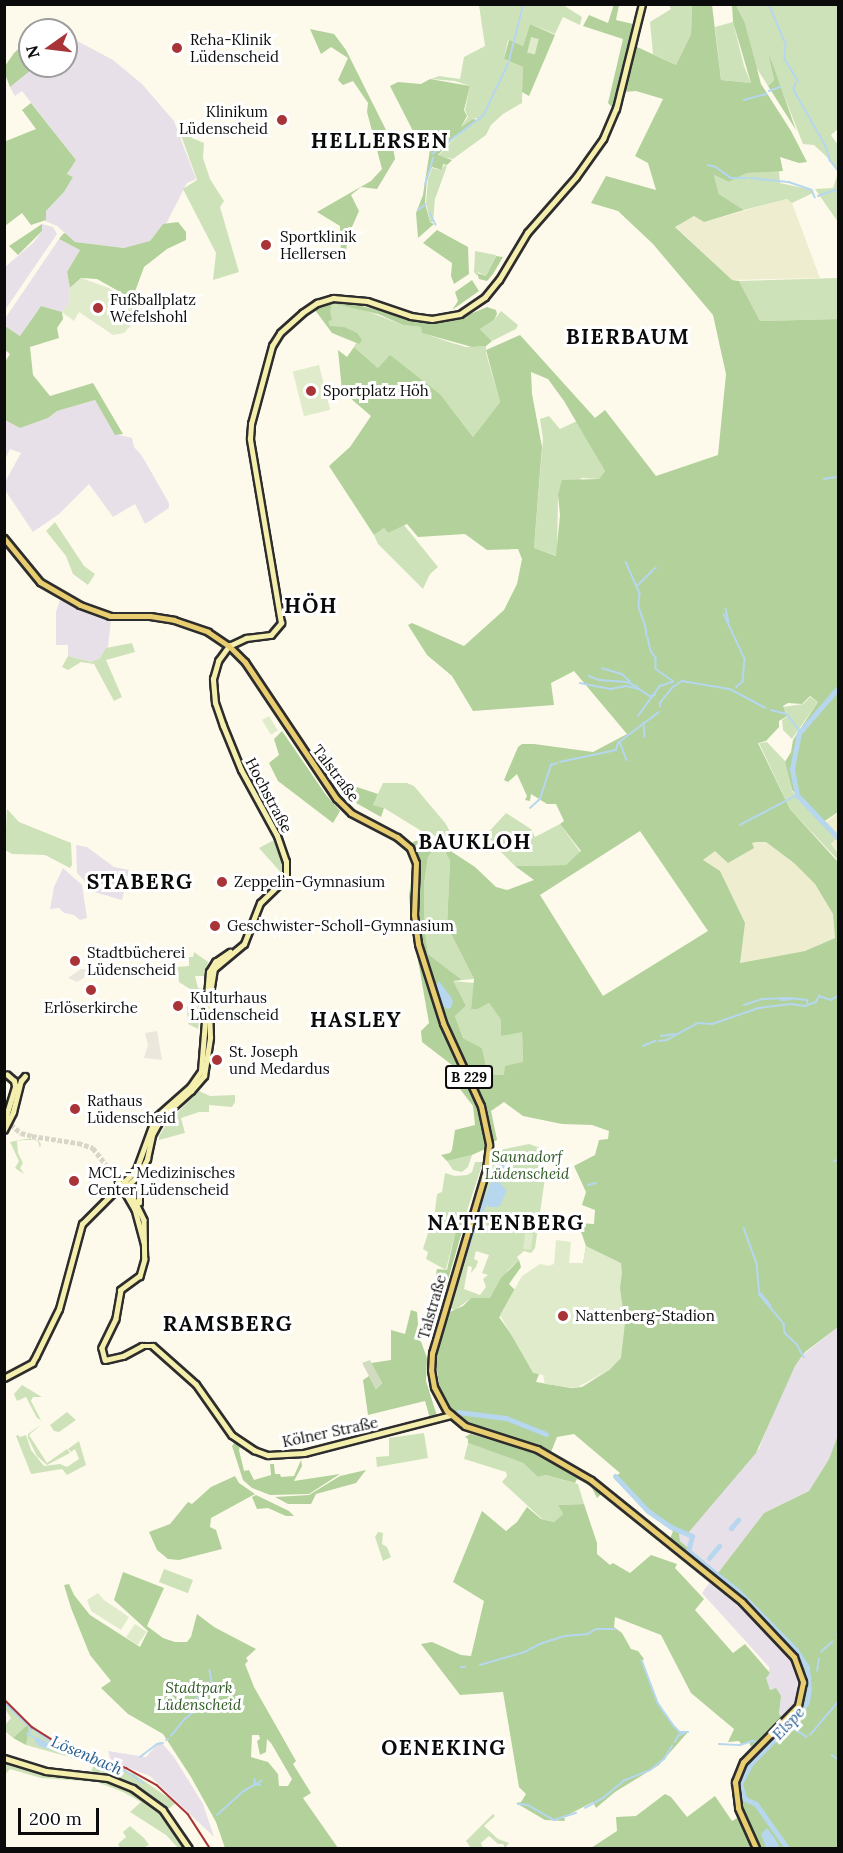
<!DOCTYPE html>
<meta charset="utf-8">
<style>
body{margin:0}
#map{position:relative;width:843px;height:1853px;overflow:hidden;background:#fdfaeb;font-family:Lora,serif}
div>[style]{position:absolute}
.industrial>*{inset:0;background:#e8e0e9}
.farmland>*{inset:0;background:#efedcf}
.green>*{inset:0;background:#cee2b9;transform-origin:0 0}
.forest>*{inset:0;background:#b2d19b}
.cemetery>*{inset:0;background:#d1dbc0}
.pitch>*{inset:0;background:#dfebca;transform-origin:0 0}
.plaza>*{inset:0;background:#ebe7dc}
.water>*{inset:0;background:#b6d7ee}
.stream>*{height:1.5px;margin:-0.75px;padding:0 0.75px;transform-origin:0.75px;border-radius:0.75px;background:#b6d7ee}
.river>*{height:5px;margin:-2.5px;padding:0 2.5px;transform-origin:2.5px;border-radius:2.5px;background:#b6d7ee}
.secondary-tunnel>*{height:4.5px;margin-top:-2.25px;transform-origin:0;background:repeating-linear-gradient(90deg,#d9d6c9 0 4.5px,transparent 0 6.5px)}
.roads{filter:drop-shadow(2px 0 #2d2d2d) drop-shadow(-2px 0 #2d2d2d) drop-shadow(0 2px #2d2d2d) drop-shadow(0 -2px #2d2d2d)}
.secondary>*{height:4.5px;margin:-2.25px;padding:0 2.25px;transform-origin:2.25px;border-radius:2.25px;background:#f5efae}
.primary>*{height:5px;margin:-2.5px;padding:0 2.5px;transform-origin:2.5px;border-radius:2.5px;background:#e8ce70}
.rail>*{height:1.5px;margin:-0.75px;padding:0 0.75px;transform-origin:0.75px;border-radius:0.75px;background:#a93437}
.dots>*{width:16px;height:16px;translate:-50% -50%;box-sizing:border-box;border:3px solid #fff;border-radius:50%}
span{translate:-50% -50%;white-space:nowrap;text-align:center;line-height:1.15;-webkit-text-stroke:6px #fff;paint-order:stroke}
.shield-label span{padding:2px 4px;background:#fff;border:2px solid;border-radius:4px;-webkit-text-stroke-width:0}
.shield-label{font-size:14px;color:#0b0b0b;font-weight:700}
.poi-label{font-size:15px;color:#0b0b0b}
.left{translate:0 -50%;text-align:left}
.right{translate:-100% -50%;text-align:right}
.street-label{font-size:15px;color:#0b0b0b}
.park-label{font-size:15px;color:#2e5a24;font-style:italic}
.water-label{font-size:16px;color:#245c8d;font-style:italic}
.district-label{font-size:21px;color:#0b0b0b;font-weight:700;letter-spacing:1.5px}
.frame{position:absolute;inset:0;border:6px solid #0b0b0b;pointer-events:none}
.north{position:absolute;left:18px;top:18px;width:60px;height:60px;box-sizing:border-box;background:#fff;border:2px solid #9d9d9d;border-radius:50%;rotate:256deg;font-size:16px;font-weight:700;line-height:24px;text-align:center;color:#0b0b0b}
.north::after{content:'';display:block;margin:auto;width:21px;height:27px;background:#a93437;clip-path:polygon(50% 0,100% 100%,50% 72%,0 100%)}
.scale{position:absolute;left:18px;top:1808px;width:81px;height:27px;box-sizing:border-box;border:3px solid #0b0b0b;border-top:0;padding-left:8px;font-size:18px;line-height:21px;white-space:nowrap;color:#0b0b0b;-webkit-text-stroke:4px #fff;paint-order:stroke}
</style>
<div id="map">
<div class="industrial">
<i style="clip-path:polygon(66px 35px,113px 60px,142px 84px,174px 121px,196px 179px,187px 183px,166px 224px,163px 224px,150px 241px,136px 247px,124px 248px,75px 242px,57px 226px,45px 221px,46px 211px,64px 192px,73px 177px,67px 174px,76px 160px,22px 91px,15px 96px,10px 87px,36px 66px,66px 66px)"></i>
<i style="clip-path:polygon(42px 224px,53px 227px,57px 234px,5px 310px,5px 267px,34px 242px,42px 231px)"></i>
<i style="clip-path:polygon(59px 239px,80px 250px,67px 272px,70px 288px,69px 303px,62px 312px,41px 306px,20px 336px,5px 326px,4px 320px)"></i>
<i style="clip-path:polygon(95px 400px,115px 434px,132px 438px,134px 447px,142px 456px,169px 503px,169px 508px,145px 524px,135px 504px,113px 517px,89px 484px,59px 514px,33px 532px,5px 490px,5px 482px,21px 453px,10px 449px,5px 460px,5px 420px,20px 428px,48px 418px,57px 411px)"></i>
<i style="clip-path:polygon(60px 600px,94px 616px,111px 620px,108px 647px,100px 658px,91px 662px,68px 656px,68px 645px,56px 645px,56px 612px)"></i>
<i style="clip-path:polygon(76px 845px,87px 847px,114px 867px,129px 870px,122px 900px,87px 890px,86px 883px,77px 873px)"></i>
<i style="clip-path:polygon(63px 868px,82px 885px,87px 918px,80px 920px,74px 915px,64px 913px,59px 908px,50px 909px,54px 887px)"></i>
<i style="clip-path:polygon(838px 1327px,838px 1435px,829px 1459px,809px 1491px,764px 1513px,718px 1573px,680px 1541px,679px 1533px,759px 1449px,777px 1401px,795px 1366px,805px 1353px)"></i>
<i style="clip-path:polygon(710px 1582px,755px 1620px,791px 1660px,798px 1679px,796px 1701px,789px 1714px,782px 1717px,779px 1715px,781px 1696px,774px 1689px,770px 1690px,765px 1678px,769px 1673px,769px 1667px,702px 1593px)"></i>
<i style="clip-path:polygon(160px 1741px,174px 1757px,203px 1804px,214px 1837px,150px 1776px,111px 1761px,108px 1751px,146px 1757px)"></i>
</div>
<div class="farmland">
<i style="clip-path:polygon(787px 199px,792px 203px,820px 278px,731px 280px,675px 226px,694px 216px,704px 222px)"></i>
<i style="clip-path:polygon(838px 813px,838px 852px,831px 844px,836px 839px,823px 824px)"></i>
<i style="clip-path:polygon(757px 842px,766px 842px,794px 863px,815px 884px,833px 914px,835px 938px,805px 951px,740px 963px,702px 861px,715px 851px)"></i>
</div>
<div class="green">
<i style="clip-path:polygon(479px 5px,563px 5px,582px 17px,580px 25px,563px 17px,555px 34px,530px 24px,523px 46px,508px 40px,504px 59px,523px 67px,522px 103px,503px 114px,491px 125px,486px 135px,453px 159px,438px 156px,455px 138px,478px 120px,477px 118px,473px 119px,461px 127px,468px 117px,465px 110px,470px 86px,455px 81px,431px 79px,439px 76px,460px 79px,464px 57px,485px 46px)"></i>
<i style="clip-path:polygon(669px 5px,692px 5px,691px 34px,676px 65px,653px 54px,650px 22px,671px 9px)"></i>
<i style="clip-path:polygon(736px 5px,838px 5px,838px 129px,831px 135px,838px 145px,838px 222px,815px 189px,833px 188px,838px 173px,828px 158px,814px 145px,803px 144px,768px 55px,774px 80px,768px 86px,756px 67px,745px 23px)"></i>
<i style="clip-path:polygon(733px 22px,744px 66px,751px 83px,721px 80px,715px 27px)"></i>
<i style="clip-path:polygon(177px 124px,192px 138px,204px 143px,203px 158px,210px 179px,224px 201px,220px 207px,239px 272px,213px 280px,216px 253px,183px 189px,197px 180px)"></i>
<i style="clip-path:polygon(444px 165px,447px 166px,435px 199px,433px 222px,430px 222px,426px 203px,428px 179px,432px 168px,442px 170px)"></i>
<i style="clip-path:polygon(779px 170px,780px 183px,812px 190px,813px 193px,792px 203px,787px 199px,744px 210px,719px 194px,714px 175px,729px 182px,747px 173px)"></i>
<i style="clip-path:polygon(475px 251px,496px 255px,486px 276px,478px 272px,477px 276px,474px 272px)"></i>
<i style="clip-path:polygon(838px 278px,838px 319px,760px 321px,739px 281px)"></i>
<i style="clip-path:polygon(332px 303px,354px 306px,403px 325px,421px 327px,423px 333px,449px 342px,466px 347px,486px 346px,486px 353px,500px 402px,473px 437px,441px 395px,378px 368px,354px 347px,356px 343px,359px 344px,330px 326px,327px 321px)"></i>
<i style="clip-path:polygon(501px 311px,518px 325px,516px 329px,492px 341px,480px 329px,494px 320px)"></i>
<i style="clip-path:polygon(549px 416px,560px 429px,577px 421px,605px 471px,599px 479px,582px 478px,558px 496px,557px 556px,534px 548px,543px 439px,540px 419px)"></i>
<i style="clip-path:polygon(55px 522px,84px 566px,95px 574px,88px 585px,73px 574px,66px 556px,46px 531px)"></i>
<i style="clip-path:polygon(404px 525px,438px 567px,430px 574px,423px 589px,378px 544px,374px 535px,384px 528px,388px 533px)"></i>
<i style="clip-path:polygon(132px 643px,135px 652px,106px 660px,122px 697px,114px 701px,94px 664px,81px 662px,68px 670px,62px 667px,68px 656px,91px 662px,100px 658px,106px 648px)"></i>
<i style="clip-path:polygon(810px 697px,818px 702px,792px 739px,783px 730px,782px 720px,788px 716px,783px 707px,803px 704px)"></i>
<i style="clip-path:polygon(767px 742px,785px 761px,792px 791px,836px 839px,831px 844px,838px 853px,837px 859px,790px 809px,759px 743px)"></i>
<i style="clip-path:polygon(383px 783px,407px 783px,414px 786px,446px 824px,451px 834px,441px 838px,423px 832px,384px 808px,373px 805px)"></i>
<i style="clip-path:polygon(7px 809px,19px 822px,71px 843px,72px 865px,70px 868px,45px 855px,12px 854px,5px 850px)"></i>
<i style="clip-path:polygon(506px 813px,531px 829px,535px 837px,560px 824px,581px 853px,566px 865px,515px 866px,485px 836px)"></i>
<i style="clip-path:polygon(276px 839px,283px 859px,284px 876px,259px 848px)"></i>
<i style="clip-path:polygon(435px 845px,444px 849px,450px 861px,447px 926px,474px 979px,462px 980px,428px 954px,424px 924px,424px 884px,428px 857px)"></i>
<i style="clip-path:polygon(194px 952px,208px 962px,206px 976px,195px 976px,198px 988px,205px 989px,198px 1029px,188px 1024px,187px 1007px,193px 996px,193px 991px,179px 982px,177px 967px,189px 966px,189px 957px,193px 957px)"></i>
<i style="clip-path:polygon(452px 981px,474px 983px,471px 1009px,478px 1009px,489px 1003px,501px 1020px,522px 1032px,523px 1062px,504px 1075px,488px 1074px,482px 1048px,463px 1038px,455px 1016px,466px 1006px)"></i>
<i style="clip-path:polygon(199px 1091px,210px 1096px,235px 1095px,235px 1102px,232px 1107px,209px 1105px,209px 1112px,199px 1112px,181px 1118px,185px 1133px,159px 1140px,159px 1136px,167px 1123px)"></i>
<i style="clip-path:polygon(30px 1139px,17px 1141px,18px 1153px,23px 1163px,20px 1168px,24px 1174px,15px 1168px,19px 1161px,10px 1142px,25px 1139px,38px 1140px,41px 1144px,40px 1148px,38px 1141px)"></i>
<i style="clip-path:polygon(evenodd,529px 1144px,540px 1148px,546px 1171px,535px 1248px,531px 1253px,524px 1251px,517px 1257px,519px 1260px,508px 1270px,490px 1298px,471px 1298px,455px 1310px,446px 1307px,493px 1155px,495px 1151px,529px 1144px,476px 1251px,489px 1255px,482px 1273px,488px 1275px,483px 1279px,486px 1287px,480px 1295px,464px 1289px,468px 1266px,472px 1267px,471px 1273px,476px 1267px,478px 1261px,474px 1259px,476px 1251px)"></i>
<i style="clip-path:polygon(472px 1155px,468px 1167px,462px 1172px,453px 1170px,447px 1161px)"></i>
<i style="clip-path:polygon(475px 1162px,483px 1162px,465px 1217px,459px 1217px,446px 1270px,426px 1259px,428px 1252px,423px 1249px,435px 1211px,437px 1194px,442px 1192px,445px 1173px,455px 1176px,467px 1175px,472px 1172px)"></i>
<i style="clip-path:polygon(22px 1385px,42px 1397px,33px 1397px,31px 1401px,41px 1420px,37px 1418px,26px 1397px,17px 1401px,14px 1394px)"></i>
<i style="clip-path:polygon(67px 1412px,76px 1420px,59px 1432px,54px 1431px,50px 1425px)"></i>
<i style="clip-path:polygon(42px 1424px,29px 1435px,47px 1463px,67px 1449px,70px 1453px,47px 1465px,37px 1456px,28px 1438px,28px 1434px)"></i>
<i style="clip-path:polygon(424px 1433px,428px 1458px,377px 1467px,376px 1457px,389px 1456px,389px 1438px)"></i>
<i style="clip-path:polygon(18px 1435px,20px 1437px,26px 1435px,31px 1450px,44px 1466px,60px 1464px,67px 1467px,79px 1459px,75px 1449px,71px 1452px,68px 1449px,79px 1441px,86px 1465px,67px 1475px,62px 1469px,31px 1474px,16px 1436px)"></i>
<i style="clip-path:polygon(468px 1443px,523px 1463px,538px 1477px,546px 1475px,578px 1484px,584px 1504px,558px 1505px,563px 1514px,554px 1522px,542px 1519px,502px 1482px,507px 1476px,506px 1472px,464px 1459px)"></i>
<i style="clip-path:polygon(378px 1532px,383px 1533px,382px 1544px,387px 1547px,391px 1557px,383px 1561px,375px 1537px)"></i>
<i style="left:164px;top:1569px;width:31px;height:14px;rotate:21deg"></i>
<i style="clip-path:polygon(4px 1700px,29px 1726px,51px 1742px,78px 1755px,134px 1774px,176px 1803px,167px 1810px,148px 1794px,128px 1783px,91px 1772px,94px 1764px,26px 1745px,27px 1725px,13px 1738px,5px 1731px,5px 1725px,11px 1718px,5px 1709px)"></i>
<i style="clip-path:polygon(4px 1761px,42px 1774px,99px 1779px,126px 1788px,162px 1813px,186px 1848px,178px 1848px,166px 1835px,130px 1812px,141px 1802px,123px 1792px,97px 1782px,41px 1778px,10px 1769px,5px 1775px)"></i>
<i style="clip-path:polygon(493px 1814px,495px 1816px,484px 1826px,498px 1839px,509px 1843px,505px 1848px,503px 1844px,498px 1844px,489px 1836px,481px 1843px,483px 1848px,471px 1848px,466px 1841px)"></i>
<i style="clip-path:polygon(130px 1826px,144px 1838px,149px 1845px,143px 1848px,120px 1848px,118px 1844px,126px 1837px,123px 1832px)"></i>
</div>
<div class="forest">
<i style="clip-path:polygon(614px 4px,619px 5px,616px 20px,633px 24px,613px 108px,608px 103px,623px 39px,583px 26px,589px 15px,608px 23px)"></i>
<i style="clip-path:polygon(evenodd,692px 5px,712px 5px,721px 80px,751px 83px,733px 22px,732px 5px,736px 5px,745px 23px,761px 84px,791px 131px,807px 162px,799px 163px,780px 157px,783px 171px,747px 173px,729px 182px,714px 175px,719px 194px,744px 210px,704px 222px,694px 216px,675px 227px,732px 280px,739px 281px,760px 321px,838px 319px,838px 812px,822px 823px,792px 790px,785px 762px,791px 752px,793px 740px,818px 702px,810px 696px,802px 704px,788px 703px,783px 706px,787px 716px,779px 721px,779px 727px,766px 741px,758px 743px,790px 809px,838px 862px,838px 1327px,805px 1352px,795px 1366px,756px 1453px,688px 1533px,681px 1530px,679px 1533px,680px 1541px,718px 1573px,764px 1513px,809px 1491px,829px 1459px,838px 1435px,838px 1848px,760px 1848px,739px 1800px,737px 1790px,741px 1773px,789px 1723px,806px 1694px,801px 1668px,791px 1650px,741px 1599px,670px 1539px,673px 1531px,648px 1510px,616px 1476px,620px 1473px,574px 1434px,557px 1437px,551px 1452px,466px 1423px,451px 1411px,440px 1391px,435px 1356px,445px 1314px,463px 1306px,471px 1298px,490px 1298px,501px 1278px,519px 1260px,521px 1267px,509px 1284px,516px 1291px,506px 1312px,499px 1317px,539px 1374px,536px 1382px,571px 1388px,582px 1387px,609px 1370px,620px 1358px,583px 1264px,586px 1246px,578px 1223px,594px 1224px,595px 1210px,582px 1205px,586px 1192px,574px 1166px,595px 1155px,599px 1140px,608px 1139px,609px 1131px,592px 1125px,562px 1124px,523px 1116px,504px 1102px,491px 1111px,497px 1140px,493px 1142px,494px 1145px,472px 1155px,447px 1161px,441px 1155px,450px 1153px,452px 1150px,455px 1130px,475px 1125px,474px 1115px,473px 1106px,460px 1089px,452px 1065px,422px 1042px,421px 1031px,429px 1023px,412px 926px,409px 896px,413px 866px,409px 853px,404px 848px,415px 841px,425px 840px,443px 846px,475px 867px,496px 887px,507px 890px,534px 880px,515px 866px,566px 865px,581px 851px,560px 824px,564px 821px,556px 804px,547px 804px,531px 794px,530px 801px,525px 800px,527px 796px,517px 774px,508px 782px,504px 780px,518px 747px,522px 744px,534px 744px,593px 752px,627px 734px,574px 671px,551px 683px,554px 705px,473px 711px,452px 676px,427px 655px,408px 625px,412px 623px,464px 646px,504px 610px,517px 584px,522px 559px,518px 549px,487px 550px,465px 534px,418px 537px,407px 524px,388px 533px,384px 528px,374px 535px,329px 466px,350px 447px,371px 416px,342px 391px,338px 350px,347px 357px,354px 347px,378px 368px,390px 355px,441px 395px,473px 437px,500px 402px,486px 350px,520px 335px,595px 418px,605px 410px,656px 476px,718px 455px,726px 374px,713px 315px,653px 244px,618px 211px,591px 203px,606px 176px,656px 190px,648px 163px,635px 156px,663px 99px,636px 91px,623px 92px,635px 46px,676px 65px,691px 34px,692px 5px,531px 372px,548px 379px,564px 401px,605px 471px,599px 479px,562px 480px,558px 495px,560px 515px,556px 556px,534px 548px,542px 447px,532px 394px,531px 372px,692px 5px,640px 831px,708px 931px,603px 996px,540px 895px,640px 831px,692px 5px,757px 842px,766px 842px,794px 863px,815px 884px,833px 914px,835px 938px,805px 951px,740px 963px,745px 923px,720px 871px,703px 860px,715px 851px,728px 863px,754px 848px,752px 843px,757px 842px,692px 5px,436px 845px,444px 849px,450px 861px,447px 926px,474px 979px,471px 1009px,478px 1009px,489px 1003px,501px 1020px,501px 1036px,522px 1032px,523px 1062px,505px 1066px,504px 1075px,488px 1074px,482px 1048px,463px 1038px,455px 1016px,466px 1006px,453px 981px,462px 980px,428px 954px,424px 924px,424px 884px,428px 857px,436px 845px)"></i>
<i style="clip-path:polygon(530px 24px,555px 35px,529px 96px,522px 92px,523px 67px,504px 59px,509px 40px,523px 46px)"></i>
<i style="clip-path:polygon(310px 29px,334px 34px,346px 50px,392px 142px,395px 159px,377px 189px,361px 187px,351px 195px,359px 211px,348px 236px,346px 251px,341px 256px,340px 226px,317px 212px,371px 181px,382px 169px,367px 112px,368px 103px,353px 81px,343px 85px,338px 80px,348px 58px,331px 47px,321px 54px)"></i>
<i style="clip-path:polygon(26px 42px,30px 42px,30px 66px,36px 66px,10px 87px,5px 74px,5px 66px,14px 53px)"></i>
<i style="clip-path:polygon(768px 54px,773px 65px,796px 130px,768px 86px,774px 80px)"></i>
<i style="clip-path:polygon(430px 79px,470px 86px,464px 110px,467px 116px,461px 127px,473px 119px,478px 120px,455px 137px,438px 155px,452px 160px,447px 165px,443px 164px,442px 170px,432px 167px,427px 178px,425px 203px,430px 222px,434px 224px,418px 238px,416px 213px,423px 195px,430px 149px,425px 139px,415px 135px,390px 86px,398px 82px,421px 84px)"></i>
<i style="clip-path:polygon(31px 103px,76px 160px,67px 174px,73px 177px,64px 192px,46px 211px,46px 220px,31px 225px,22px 213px,5px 226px,5px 145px,6px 141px,36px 129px,22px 110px)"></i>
<i style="clip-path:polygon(178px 222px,186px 232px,186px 240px,167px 249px,144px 267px,133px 297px,129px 297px,97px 279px,81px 278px,70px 288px,67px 272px,80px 250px,59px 239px,63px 234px,65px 233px,75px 242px,124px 248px,150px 241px,163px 224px)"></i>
<i style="clip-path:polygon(42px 224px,42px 231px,18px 255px,9px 246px)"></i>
<i style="clip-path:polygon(437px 230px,468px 247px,469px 274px,454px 284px,451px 276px,452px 263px,423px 243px)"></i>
<i style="clip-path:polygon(496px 256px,503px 257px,493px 274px,487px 281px,479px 279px,477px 273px,486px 276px)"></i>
<i style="clip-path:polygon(472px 280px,479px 291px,452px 310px,458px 301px,455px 292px)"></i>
<i style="clip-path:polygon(343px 301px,426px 323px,456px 320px,487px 307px,496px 310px,497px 314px,494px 320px,480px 329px,492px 341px,486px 346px,472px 347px,422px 333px,421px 327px,403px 325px,378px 314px,332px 303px,330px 312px,332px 320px,328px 321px,330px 326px,344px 327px,357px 333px,362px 340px,359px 344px,332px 333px,315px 310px,324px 304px)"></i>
<i style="clip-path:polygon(41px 306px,62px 312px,63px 319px,57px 328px,59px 338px,30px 347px,33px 375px,50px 396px,93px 383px,123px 434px,115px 435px,95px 400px,57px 411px,48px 418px,20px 428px,5px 420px,5px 362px,10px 354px,5px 350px,5px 326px,20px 336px)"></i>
<i style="clip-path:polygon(282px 731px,326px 795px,340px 811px,333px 823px,278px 781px,269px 763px,279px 755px,274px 739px)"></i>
<i style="clip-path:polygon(325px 770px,348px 784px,378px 794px,373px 805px,384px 808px,381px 817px,342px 795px)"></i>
<i style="clip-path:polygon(459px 1216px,466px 1218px,440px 1307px,430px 1305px,437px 1269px,447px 1270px)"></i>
<i style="clip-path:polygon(411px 1310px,417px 1312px,419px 1336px,427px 1358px,426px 1381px,437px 1416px,430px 1418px,425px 1401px,368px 1415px,363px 1380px,369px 1376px,376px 1389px,382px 1383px,371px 1363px,391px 1360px,391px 1330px,405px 1334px)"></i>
<i style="clip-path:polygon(470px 1434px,542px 1454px,577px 1473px,602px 1493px,597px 1498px,591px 1486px,577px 1479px,575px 1483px,546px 1475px,538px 1477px,523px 1463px,468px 1443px,468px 1439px,465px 1437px)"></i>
<i style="clip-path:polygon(235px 1442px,240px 1446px,239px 1450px,244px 1471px,249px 1470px,254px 1480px,271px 1475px,270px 1464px,274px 1464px,275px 1474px,280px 1474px,281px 1477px,294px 1476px,301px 1460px,302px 1466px,294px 1481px,340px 1474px,309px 1494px,270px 1495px,252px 1488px,243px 1480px,232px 1446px)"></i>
<i style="clip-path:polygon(366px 1470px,356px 1483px,316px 1494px,311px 1504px,288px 1504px,275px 1497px,309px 1495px,340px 1476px)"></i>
<i style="clip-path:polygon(235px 1476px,239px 1483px,255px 1494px,211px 1518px,210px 1527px,216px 1530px,222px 1549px,179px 1560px,168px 1559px,157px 1550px,149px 1532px,170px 1524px,188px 1502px,192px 1504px,211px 1487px)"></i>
<i style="clip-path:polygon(256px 1495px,289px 1511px,294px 1516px,286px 1516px,268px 1508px,257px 1509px,252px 1497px)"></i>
<i style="clip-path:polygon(584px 1504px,597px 1543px,597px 1554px,610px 1565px,613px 1563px,630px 1573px,651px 1555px,677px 1564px,675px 1568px,704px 1599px,695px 1610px,733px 1653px,745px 1644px,770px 1673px,766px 1678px,770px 1690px,776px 1688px,781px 1696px,779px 1714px,782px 1717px,751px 1747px,749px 1742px,741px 1744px,739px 1741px,728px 1742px,734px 1729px,691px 1693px,661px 1635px,615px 1617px,614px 1627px,622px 1633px,631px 1649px,638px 1651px,644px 1659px,642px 1661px,658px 1702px,674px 1727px,679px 1732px,688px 1732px,659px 1765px,615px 1792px,596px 1808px,593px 1802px,564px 1817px,565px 1821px,545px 1820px,516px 1803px,521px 1802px,526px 1794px,519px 1787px,503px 1692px,460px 1695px,421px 1644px,432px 1642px,461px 1655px,471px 1656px,484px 1601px,453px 1582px,482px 1511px,506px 1531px,517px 1522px,527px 1507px,541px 1519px,554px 1522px,563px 1514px,558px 1505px)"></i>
<i style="clip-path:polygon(evenodd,123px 1572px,164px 1588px,147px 1626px,163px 1638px,175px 1642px,187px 1642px,191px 1637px,197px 1614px,214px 1627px,256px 1649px,246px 1658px,248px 1661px,245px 1664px,254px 1687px,296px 1761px,293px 1764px,311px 1793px,303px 1798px,338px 1848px,225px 1848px,216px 1822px,191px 1777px,163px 1734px,128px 1714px,101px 1688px,111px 1681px,90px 1655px,71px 1608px,64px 1585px,69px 1584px,74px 1595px,90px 1615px,140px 1647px,148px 1631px,114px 1600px,123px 1572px,252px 1735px,259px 1735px,260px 1739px,257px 1741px,260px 1755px,266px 1752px,267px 1739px,271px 1743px,292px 1779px,288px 1786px,279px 1786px,278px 1774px,268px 1762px,251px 1757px,252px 1735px)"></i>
<i style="clip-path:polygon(27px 1725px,29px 1726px,26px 1745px,13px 1738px)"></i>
<i style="clip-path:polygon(665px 1794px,671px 1797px,687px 1817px,715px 1796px,732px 1821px,737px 1818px,754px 1848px,591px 1848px,617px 1831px,616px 1817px,636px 1816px)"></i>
</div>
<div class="cemetery">
<i style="clip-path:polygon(370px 1360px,382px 1383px,376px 1389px,362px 1363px)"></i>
</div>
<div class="pitch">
<i style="left:531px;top:37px;width:8px;height:16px;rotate:14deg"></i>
<i style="clip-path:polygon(81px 278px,109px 288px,130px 304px,135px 315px,133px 323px,124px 333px,113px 335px,79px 312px,74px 321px,62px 312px,69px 303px,70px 288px)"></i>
<i style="left:319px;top:365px;width:46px;height:27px;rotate:76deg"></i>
<i style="left:269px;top:716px;width:17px;height:8px;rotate:59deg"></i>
<i style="left:525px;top:1233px;width:8px;height:16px;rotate:7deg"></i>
<i style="clip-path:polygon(556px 1240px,571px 1242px,569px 1263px,583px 1263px,586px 1246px,621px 1263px,622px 1273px,620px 1288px,625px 1323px,621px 1358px,609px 1370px,576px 1388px,545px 1384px,543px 1375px,533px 1373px,500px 1315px,522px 1276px,540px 1264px,548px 1266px,554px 1264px)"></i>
<i style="clip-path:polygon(98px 1593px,104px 1600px,129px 1617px,121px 1630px,91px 1611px,87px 1600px)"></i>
<i style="left:135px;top:1624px;width:14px;height:16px;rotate:34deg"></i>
</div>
<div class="plaza">
<i style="clip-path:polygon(81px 969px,93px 970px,94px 972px,77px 982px,68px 978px)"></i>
<i style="clip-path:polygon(157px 1031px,162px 1060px,144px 1058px,148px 1045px,145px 1033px)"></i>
</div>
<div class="water">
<i style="clip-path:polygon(439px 981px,451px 997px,453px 1002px,451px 1008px,447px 1009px,440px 1003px,436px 987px)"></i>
<i style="clip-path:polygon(502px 1161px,508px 1162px,510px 1174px,503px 1180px,497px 1174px)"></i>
<i style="clip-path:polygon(499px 1182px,507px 1191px,499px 1207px,488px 1207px,486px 1200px,494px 1184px)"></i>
<i style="clip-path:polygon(37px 1737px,60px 1749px,58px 1752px,39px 1746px,35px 1741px)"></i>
<i style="clip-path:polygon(767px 1828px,774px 1837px,780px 1848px,766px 1848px,761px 1834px)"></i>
</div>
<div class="stream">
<i style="left:769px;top:4px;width:43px;rotate:67deg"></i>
<i style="left:786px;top:44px;width:15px;rotate:94deg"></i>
<i style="left:785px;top:59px;width:26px;rotate:59deg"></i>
<i style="left:509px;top:61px;width:58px;rotate:-76deg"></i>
<i style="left:796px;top:83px;width:7px;rotate:106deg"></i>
<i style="left:794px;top:90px;width:64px;rotate:60.3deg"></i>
<i style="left:826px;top:146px;width:15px;rotate:74deg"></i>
<i style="left:830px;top:160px;width:13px;rotate:51deg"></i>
<i style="left:769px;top:91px;width:12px;rotate:-20deg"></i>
<i style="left:744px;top:100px;width:23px;rotate:-15deg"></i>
<i style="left:432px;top:154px;width:64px;rotate:-36.7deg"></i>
<i style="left:483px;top:116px;width:58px;rotate:-64.3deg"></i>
<i style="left:708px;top:165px;width:8px;rotate:14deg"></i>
<i style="left:716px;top:167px;width:19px;rotate:36deg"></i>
<i style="left:731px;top:178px;width:16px"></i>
<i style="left:750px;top:178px;width:39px;rotate:6deg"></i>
<i style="left:789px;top:182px;width:24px;rotate:19deg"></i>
<i style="left:812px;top:190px;width:8px;rotate:67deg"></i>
<i style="left:425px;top:185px;width:28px;rotate:-73deg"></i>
<i style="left:818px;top:196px;width:21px;rotate:-19deg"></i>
<i style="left:418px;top:210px;width:9px;rotate:-36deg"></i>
<i style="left:430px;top:213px;width:13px;rotate:63deg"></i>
<i style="left:824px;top:479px;width:12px;rotate:-9deg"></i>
<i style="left:626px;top:562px;width:34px;rotate:66deg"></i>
<i style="left:640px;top:593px;width:14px;rotate:94deg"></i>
<i style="left:639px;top:607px;width:21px;rotate:71deg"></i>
<i style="left:646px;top:627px;width:9px;rotate:84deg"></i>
<i style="left:654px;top:569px;width:2px;rotate:-27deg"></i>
<i style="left:638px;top:585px;width:20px;rotate:-45deg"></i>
<i style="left:726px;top:609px;width:13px;rotate:77deg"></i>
<i style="left:724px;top:614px;width:50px;rotate:65deg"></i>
<i style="left:745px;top:659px;width:23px;rotate:95deg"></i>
<i style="left:743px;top:682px;width:8px;rotate:140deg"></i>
<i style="left:648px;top:638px;width:13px;rotate:77deg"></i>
<i style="left:651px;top:651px;width:9px;rotate:54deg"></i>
<i style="left:656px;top:658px;width:11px;rotate:90deg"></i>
<i style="left:656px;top:669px;width:21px;rotate:35deg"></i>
<i style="left:602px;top:668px;width:21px;rotate:17deg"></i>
<i style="left:622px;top:674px;width:11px;rotate:41deg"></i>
<i style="left:589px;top:676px;width:11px;rotate:22deg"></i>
<i style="left:599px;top:680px;width:28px;rotate:4deg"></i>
<i style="left:627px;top:682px;width:12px;rotate:24deg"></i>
<i style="left:580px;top:683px;width:32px;rotate:11deg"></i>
<i style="left:611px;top:689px;width:15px;rotate:-11deg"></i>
<i style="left:626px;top:686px;width:13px;rotate:13deg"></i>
<i style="left:639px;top:689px;width:13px;rotate:32deg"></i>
<i style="left:650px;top:696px;width:5px;rotate:-11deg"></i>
<i style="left:660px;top:707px;width:4px;rotate:-90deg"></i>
<i style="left:660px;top:703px;width:21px;rotate:-51deg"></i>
<i style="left:673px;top:687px;width:11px;rotate:-34deg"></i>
<i style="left:682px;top:681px;width:49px;rotate:9.5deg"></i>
<i style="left:730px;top:689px;width:40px;rotate:28deg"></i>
<i style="left:771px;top:710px;width:16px;rotate:14deg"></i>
<i style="left:787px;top:714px;width:23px;rotate:52deg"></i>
<i style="left:638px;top:716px;width:37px;rotate:-54deg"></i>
<i style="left:660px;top:686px;width:13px;rotate:-18deg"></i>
<i style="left:644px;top:723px;width:14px;rotate:86deg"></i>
<i style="left:620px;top:742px;width:19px;rotate:69deg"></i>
<i style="left:560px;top:762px;width:57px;rotate:-12.1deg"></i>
<i style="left:616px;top:750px;width:7px;rotate:-74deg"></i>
<i style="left:618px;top:743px;width:51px;rotate:-37.1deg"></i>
<i style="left:530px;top:808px;width:13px;rotate:-42deg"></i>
<i style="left:540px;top:799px;width:36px;rotate:-72deg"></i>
<i style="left:551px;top:765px;width:6px;rotate:-18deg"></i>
<i style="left:740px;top:825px;width:64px;rotate:-27.8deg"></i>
<i style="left:781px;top:1000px;width:11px;rotate:-5deg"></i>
<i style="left:744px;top:1005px;width:20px;rotate:-18deg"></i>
<i style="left:763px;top:999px;width:26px;rotate:-2deg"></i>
<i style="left:789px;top:998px;width:18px;rotate:6deg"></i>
<i style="left:807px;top:1000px;width:3px;rotate:72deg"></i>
<i style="left:661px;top:1036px;width:14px;rotate:-8deg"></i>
<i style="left:659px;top:1041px;width:8px;rotate:-7deg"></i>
<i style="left:667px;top:1040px;width:35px;rotate:-29deg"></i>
<i style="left:698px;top:1023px;width:14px;rotate:4deg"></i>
<i style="left:712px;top:1024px;width:50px;rotate:-18.8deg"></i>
<i style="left:759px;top:1008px;width:32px;rotate:-7deg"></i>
<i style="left:791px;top:1004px;width:14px;rotate:8deg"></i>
<i style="left:805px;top:1006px;width:12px;rotate:-20deg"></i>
<i style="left:816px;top:1002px;width:7px;rotate:-63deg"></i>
<i style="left:819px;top:996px;width:13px;rotate:18deg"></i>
<i style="left:831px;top:1000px;width:8px;rotate:-30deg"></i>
<i style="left:643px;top:1046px;width:13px;rotate:-23deg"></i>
<i style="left:549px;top:1159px;width:12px;rotate:24deg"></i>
<i style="left:834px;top:1161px;width:4px;rotate:-14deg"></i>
<i style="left:509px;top:1175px;width:5px;rotate:-11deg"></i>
<i style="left:588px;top:1185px;width:8px;rotate:-14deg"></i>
<i style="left:744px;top:1228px;width:37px;rotate:70deg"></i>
<i style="left:757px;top:1263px;width:32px;rotate:85deg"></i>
<i style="left:760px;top:1295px;width:38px;rotate:50deg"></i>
<i style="left:784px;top:1324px;width:9px;rotate:84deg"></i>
<i style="left:785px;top:1333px;width:16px;rotate:43deg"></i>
<i style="left:797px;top:1344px;width:15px;rotate:62deg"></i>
<i style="left:761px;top:1293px;width:16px;rotate:52deg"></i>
<i style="left:487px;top:1418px;width:4px;rotate:-27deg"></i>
<i style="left:837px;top:1635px;width:2px;rotate:-63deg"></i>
<i style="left:821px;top:1652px;width:15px;rotate:-42deg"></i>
<i style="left:642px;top:1660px;width:46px;rotate:69.6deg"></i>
<i style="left:658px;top:1703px;width:29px;rotate:55deg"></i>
<i style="left:675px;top:1727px;width:7px;rotate:45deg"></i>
<i style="left:680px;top:1732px;width:8px"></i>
<i style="left:480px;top:1665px;width:47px;rotate:-16.1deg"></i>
<i style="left:525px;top:1652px;width:17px;rotate:-28deg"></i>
<i style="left:540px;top:1644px;width:26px;rotate:-18deg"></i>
<i style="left:565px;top:1636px;width:23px;rotate:-5deg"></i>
<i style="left:588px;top:1634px;width:9px;rotate:-32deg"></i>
<i style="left:596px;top:1629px;width:19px"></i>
<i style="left:461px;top:1667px;width:4px"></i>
<i style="left:210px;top:1670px;width:12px;rotate:81deg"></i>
<i style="left:817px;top:1671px;width:12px;rotate:-81deg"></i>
<i style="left:809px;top:1678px;width:2px"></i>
<i style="left:196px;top:1699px;width:16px;rotate:-43deg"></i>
<i style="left:4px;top:1702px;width:35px;rotate:44deg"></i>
<i style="left:29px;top:1726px;width:35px;rotate:35deg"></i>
<i style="left:58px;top:1746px;width:69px;rotate:19.5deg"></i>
<i style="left:123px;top:1769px;width:25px;rotate:34deg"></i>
<i style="left:788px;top:1725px;width:22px;rotate:32deg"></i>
<i style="left:31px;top:1730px;width:5px;rotate:127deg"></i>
<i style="left:28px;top:1734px;width:9px;rotate:27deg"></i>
<i style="left:810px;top:1735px;width:43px;rotate:-49.7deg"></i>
<i style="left:171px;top:1736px;width:22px;rotate:-51deg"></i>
<i style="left:185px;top:1719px;width:13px;rotate:-39deg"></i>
<i style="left:166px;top:1740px;width:2px;rotate:-27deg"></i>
<i style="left:675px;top:1742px;width:7px;rotate:-63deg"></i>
<i style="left:678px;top:1736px;width:7px;rotate:-27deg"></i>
<i style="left:719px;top:1744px;width:21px;rotate:3deg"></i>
<i style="left:740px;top:1745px;width:13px;rotate:-18deg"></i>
<i style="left:752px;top:1741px;width:5px;rotate:11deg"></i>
<i style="left:832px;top:1755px;width:7px;rotate:34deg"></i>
<i style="left:756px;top:1756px;width:1px"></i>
<i style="left:140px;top:1757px;width:21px;rotate:-37deg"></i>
<i style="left:157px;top:1744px;width:6px;rotate:-9deg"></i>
<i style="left:255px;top:1779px;width:5px;rotate:90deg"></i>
<i style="left:255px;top:1784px;width:5px;rotate:11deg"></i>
<i style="left:518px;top:1804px;width:10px;rotate:6deg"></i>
<i style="left:528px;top:1805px;width:30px;rotate:30deg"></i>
<i style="left:554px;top:1820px;width:23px;rotate:-18deg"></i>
<i style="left:585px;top:1808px;width:21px;rotate:-29deg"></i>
<i style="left:603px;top:1798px;width:26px;rotate:-40deg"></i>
<i style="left:623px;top:1781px;width:29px;rotate:-22deg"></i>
<i style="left:650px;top:1770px;width:18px;rotate:-38deg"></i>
<i style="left:664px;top:1759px;width:15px;rotate:-58deg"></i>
<i style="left:217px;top:1815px;width:36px;rotate:-42deg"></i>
<i style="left:244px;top:1791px;width:20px;rotate:-30deg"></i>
</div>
<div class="river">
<i style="left:838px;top:688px;width:60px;rotate:130.9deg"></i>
<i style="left:799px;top:733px;width:37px;rotate:101deg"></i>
<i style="left:792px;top:769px;width:26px;rotate:79deg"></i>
<i style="left:797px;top:795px;width:59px;rotate:46.4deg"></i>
<i style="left:460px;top:1266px;width:43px;rotate:-71.1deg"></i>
<i style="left:474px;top:1225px;width:56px;rotate:-65.7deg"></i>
<i style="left:458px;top:1412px;width:48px;rotate:7.1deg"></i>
<i style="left:506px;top:1418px;width:43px;rotate:21.8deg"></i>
<i style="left:615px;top:1476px;width:48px;rotate:46.7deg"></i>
<i style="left:648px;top:1511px;width:28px;rotate:35deg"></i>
<i style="left:671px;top:1527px;width:23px;rotate:23deg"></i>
<i style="left:692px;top:1536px;width:16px;rotate:105deg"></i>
<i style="left:688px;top:1551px;width:32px;rotate:39deg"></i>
<i style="left:731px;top:1528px;width:11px;rotate:-49deg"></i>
<i style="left:709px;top:1558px;width:16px;rotate:-50deg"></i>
<i style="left:715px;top:1573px;width:31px;rotate:38deg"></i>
<i style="left:739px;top:1592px;width:81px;rotate:45.5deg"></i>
<i style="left:796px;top:1650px;width:20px;rotate:57deg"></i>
<i style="left:807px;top:1667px;width:22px;rotate:85deg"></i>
<i style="left:809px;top:1689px;width:13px;rotate:99deg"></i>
<i style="left:807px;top:1702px;width:17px;rotate:123deg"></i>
<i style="left:798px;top:1716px;width:66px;rotate:135deg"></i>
<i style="left:751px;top:1763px;width:24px;rotate:118deg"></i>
<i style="left:740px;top:1784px;width:16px;rotate:72deg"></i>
<i style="left:745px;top:1799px;width:12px;rotate:24deg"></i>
<i style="left:756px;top:1804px;width:54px;rotate:54.8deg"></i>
</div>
<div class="secondary-tunnel">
<i style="left:6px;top:1120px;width:20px;rotate:41deg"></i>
<i style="left:21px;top:1133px;width:11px;rotate:15deg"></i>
<i style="left:32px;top:1136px;width:47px;rotate:8.7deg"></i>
<i style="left:78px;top:1143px;width:16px;rotate:18deg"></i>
<i style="left:93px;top:1148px;width:41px;rotate:52deg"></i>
</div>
<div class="roads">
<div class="secondary">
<i style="left:4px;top:1123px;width:39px;rotate:-73deg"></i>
<i style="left:15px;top:1086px;width:5px;rotate:-101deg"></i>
<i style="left:14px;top:1081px;width:9px;rotate:-139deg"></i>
<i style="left:4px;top:1130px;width:20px;rotate:-63deg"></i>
<i style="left:13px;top:1112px;width:32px;rotate:-76deg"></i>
<i style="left:21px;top:1081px;width:6px;rotate:-51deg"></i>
<i style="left:118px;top:1180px;width:34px;rotate:60deg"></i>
<i style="left:135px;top:1209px;width:35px;rotate:75deg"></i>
<i style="left:125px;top:1181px;width:43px;rotate:64deg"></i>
<i style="left:144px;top:1220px;width:39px;rotate:89deg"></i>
<i style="left:145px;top:1259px;width:18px;rotate:106deg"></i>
<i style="left:140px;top:1276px;width:24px;rotate:144deg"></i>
<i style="left:121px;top:1290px;width:29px;rotate:100deg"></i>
<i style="left:116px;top:1319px;width:32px;rotate:116deg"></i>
<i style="left:102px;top:1348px;width:12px;rotate:76deg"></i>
<i style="left:105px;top:1360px;width:18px;rotate:-13deg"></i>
<i style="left:123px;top:1356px;width:21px;rotate:-28deg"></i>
<i style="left:142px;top:1346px;width:11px"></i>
<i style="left:153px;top:1346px;width:57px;rotate:41.5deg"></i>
<i style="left:196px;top:1384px;width:62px;rotate:54.8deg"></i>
<i style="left:232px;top:1435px;width:27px;rotate:34deg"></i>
<i style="left:254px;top:1450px;width:15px;rotate:20deg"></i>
<i style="left:268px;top:1455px;width:36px;rotate:-3deg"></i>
<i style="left:304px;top:1453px;width:152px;rotate:-14.5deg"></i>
<i style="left:123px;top:1186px;width:5px;rotate:-11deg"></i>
<i style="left:128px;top:1185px;width:15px;rotate:-42deg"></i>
<i style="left:139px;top:1175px;width:18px;rotate:-63deg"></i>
<i style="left:147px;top:1159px;width:25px;rotate:-78deg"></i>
<i style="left:152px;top:1135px;width:21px;rotate:-61deg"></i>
<i style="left:162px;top:1117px;width:39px;rotate:-42deg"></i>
<i style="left:191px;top:1091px;width:20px;rotate:-49deg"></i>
<i style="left:204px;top:1076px;width:39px;rotate:-81deg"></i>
<i style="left:210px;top:1037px;width:37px;rotate:-92deg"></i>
<i style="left:209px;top:1000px;width:31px;rotate:-81deg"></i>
<i style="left:214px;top:969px;width:39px;rotate:-40deg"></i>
<i style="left:244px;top:944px;width:44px;rotate:-68.7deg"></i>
<i style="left:260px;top:903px;width:36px;rotate:-44deg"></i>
<i style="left:286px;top:878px;width:16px;rotate:-90deg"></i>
<i style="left:286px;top:862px;width:28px;rotate:-109deg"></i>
<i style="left:277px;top:836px;width:75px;rotate:-118.6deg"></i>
<i style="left:241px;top:770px;width:48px;rotate:-112.2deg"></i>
<i style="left:223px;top:726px;width:24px;rotate:-109deg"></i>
<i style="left:215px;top:703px;width:24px;rotate:-95deg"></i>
<i style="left:213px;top:679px;width:19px;rotate:-74deg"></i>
<i style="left:218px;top:661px;width:19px;rotate:-54deg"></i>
<i style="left:229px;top:646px;width:19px;rotate:-25deg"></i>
<i style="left:246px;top:638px;width:25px;rotate:-7deg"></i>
<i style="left:271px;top:635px;width:16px;rotate:-50deg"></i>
<i style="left:281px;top:623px;width:187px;rotate:-99.6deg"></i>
<i style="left:250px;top:439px;width:15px;rotate:-86deg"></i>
<i style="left:251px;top:424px;width:81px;rotate:-74.9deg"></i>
<i style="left:272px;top:346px;width:15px;rotate:-58deg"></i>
<i style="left:280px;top:333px;width:30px;rotate:-42deg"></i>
<i style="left:302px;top:313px;width:18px;rotate:-34deg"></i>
<i style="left:317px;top:303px;width:17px;rotate:-17deg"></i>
<i style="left:333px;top:298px;width:34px;rotate:5deg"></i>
<i style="left:367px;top:301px;width:46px;rotate:18.8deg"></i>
<i style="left:411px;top:316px;width:21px;rotate:8deg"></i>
<i style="left:432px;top:319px;width:28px;rotate:-10deg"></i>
<i style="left:460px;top:314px;width:30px;rotate:-34deg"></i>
<i style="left:485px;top:297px;width:22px;rotate:-51deg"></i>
<i style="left:499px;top:280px;width:55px;rotate:-59.2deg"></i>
<i style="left:527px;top:233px;width:74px;rotate:-48.8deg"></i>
<i style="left:576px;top:177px;width:47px;rotate:-54.6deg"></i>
<i style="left:603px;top:139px;width:33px;rotate:-67deg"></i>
<i style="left:616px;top:109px;width:108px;rotate:-76.1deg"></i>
<i style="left:139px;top:1203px;width:28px;rotate:-90deg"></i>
<i style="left:4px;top:1378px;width:32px;rotate:-28deg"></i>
<i style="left:32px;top:1363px;width:8px;rotate:-60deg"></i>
<i style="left:36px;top:1356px;width:52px;rotate:-63.9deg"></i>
<i style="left:59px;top:1309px;width:88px;rotate:-74.9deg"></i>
<i style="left:82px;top:1224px;width:76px;rotate:-45deg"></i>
<i style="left:136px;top:1170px;width:55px;rotate:-69.9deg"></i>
<i style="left:155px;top:1118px;width:47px;rotate:-41.5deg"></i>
<i style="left:190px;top:1087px;width:19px;rotate:-55deg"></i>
<i style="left:201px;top:1071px;width:99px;rotate:-85.4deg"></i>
<i style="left:209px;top:972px;width:12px;rotate:-59deg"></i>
<i style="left:215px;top:962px;width:18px;rotate:-34deg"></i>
<i style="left:4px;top:1758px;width:44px;rotate:17.2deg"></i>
<i style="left:46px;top:1771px;width:62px;rotate:6.4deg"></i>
<i style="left:108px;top:1778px;width:27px;rotate:22deg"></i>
<i style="left:133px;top:1788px;width:37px;rotate:36deg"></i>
<i style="left:163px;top:1810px;width:46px;rotate:55.6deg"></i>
</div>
<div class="primary">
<i style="left:4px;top:538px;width:57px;rotate:50.7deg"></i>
<i style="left:40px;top:582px;width:46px;rotate:29.9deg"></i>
<i style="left:80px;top:605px;width:32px;rotate:20deg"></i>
<i style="left:110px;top:616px;width:40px"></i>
<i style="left:150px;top:616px;width:24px;rotate:9deg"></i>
<i style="left:174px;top:620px;width:36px;rotate:19deg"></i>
<i style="left:208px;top:632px;width:25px;rotate:34deg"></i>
<i style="left:229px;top:646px;width:23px;rotate:45deg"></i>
<i style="left:245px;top:662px;width:164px;rotate:56.2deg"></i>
<i style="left:336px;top:798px;width:21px;rotate:45deg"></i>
<i style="left:351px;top:813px;width:52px;rotate:27.6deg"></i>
<i style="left:397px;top:837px;width:17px;rotate:40deg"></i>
<i style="left:410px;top:848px;width:16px;rotate:68deg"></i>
<i style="left:416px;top:863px;width:52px;rotate:92.2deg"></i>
<i style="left:414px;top:915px;width:29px;rotate:82deg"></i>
<i style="left:418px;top:944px;width:83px;rotate:72.4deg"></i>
<i style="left:443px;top:1023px;width:91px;rotate:65.4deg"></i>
<i style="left:481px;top:1106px;width:40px;rotate:78deg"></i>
<i style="left:489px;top:1145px;width:25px;rotate:97deg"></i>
<i style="left:486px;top:1170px;width:191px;rotate:106.4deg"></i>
<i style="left:432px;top:1353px;width:17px;rotate:93deg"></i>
<i style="left:431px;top:1370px;width:17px;rotate:80deg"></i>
<i style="left:434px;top:1387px;width:27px;rotate:62deg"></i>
<i style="left:447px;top:1411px;width:23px;rotate:40deg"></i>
<i style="left:465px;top:1426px;width:76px;rotate:17.7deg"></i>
<i style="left:537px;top:1449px;width:62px;rotate:29.9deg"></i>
<i style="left:591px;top:1480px;width:194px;rotate:38.9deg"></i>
<i style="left:742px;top:1602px;width:76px;rotate:46.6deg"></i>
<i style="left:794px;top:1657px;width:27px;rotate:70deg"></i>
<i style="left:803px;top:1682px;width:25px;rotate:102deg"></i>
<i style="left:798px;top:1706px;width:78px;rotate:134.5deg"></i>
<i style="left:743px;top:1762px;width:22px;rotate:112deg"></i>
<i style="left:735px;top:1782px;width:26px;rotate:83deg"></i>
<i style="left:738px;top:1808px;width:44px;rotate:65.8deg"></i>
</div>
</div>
<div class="rail">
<i style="left:4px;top:1699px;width:40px;rotate:45deg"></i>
<i style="left:32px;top:1727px;width:28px;rotate:32deg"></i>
<i style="left:56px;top:1742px;width:75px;rotate:20.4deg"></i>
<i style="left:126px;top:1768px;width:35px;rotate:29deg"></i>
<i style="left:157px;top:1785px;width:42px;rotate:43.1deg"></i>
<i style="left:188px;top:1814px;width:40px;rotate:57.1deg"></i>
</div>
<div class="dots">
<i style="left:177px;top:48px;background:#a93437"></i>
<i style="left:282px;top:120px;background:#a93437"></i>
<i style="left:266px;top:245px;background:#a93437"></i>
<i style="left:98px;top:308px;background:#a93437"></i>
<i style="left:311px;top:391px;background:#a93437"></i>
<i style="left:222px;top:882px;background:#a93437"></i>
<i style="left:215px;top:926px;background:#a93437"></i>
<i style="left:75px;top:961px;background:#a93437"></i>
<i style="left:91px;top:990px;background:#a93437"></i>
<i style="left:178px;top:1006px;background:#a93437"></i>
<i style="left:217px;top:1060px;background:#a93437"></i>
<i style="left:75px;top:1109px;background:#a93437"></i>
<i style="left:74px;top:1181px;background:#a93437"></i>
<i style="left:563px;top:1316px;background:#a93437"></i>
</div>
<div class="shield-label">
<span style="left:469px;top:1077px">B 229</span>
</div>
<div class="poi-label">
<span class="left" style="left:190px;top:48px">Reha-Klinik<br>Lüdenscheid</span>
<span class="right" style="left:268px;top:120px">Klinikum<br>Lüdenscheid</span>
<span class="left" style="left:280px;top:245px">Sportklinik<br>Hellersen</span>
<span class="left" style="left:110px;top:308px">Fußballplatz<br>Wefelshohl</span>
<span class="left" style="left:323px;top:391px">Sportplatz Höh</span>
<span class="left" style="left:234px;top:882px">Zeppelin-Gymnasium</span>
<span class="left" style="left:227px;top:926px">Geschwister-Scholl-Gymnasium</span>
<span class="left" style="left:87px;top:961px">Stadtbücherei<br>Lüdenscheid</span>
<span class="left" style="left:190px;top:1006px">Kulturhaus<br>Lüdenscheid</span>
<span style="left:91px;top:1008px">Erlöserkirche</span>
<span class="left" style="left:229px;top:1060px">St. Joseph<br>und Medardus</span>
<span class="left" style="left:87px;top:1109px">Rathaus<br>Lüdenscheid</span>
<span class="left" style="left:88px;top:1181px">MCL - Medizinisches<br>Center Lüdenscheid</span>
<span class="left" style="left:575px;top:1316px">Nattenberg-Stadion</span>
</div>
<div class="street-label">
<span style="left:336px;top:773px;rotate:53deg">Talstraße</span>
<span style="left:269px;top:795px;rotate:62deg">Hochstraße</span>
<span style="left:432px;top:1307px;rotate:-74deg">Talstraße</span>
<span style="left:330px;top:1432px;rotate:-12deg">Kölner Straße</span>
</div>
<div class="park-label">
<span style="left:527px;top:1165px">Saunadorf<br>Lüdenscheid</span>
<span style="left:199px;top:1696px">Stadtpark<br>Lüdenscheid</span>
</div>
<div class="water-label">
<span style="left:788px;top:1723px;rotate:-47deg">Elspe</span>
<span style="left:87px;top:1755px;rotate:23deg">Lösenbach</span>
</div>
<div class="district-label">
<span style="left:380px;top:141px">HELLERSEN</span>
<span style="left:628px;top:337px">BIERBAUM</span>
<span style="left:311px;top:606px">HÖH</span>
<span style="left:475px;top:842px">BAUKLOH</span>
<span style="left:140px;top:882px">STABERG</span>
<span style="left:356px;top:1020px">HASLEY</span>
<span style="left:506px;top:1223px">NATTENBERG</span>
<span style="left:228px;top:1324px">RAMSBERG</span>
<span style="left:444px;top:1748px">OENEKING</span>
</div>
<div class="frame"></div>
<div class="north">N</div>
<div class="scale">200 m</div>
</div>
